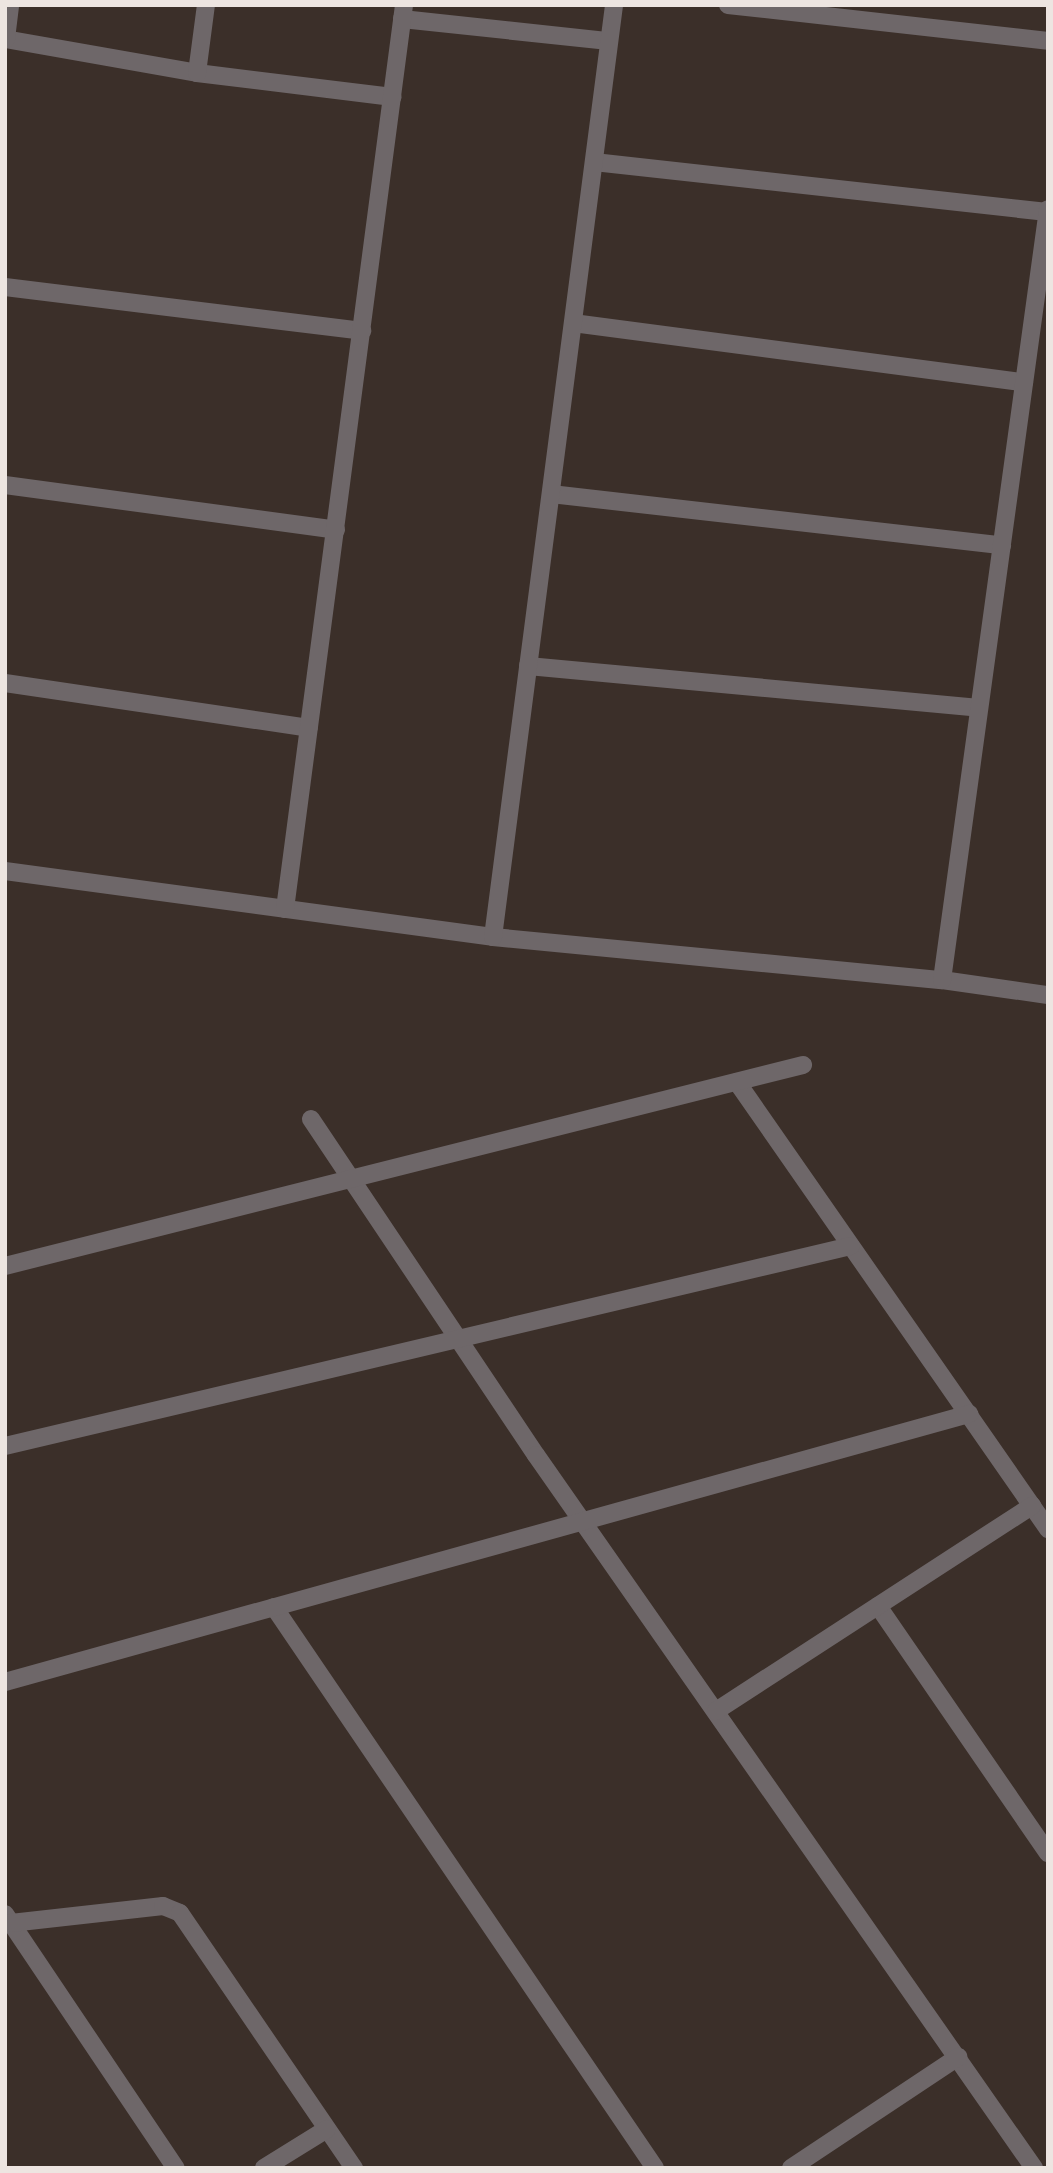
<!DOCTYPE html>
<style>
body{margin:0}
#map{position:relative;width:1053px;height:2173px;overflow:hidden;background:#3b2f29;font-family:Karla,sans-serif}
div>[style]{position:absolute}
.street>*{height:18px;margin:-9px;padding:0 9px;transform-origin:9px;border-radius:9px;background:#6e6769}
span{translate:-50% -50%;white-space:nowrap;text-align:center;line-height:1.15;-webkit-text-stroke:7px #3b2f29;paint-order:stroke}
.frame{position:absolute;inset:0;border:7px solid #ede5e1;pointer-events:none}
</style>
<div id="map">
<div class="street">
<i style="left:728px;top:5px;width:322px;rotate:6.4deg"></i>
<i style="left:402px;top:19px;width:208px;rotate:6.1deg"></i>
<i style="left:5px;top:39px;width:195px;rotate:10deg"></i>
<i style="left:197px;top:73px;width:197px;rotate:7deg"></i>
<i style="left:6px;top:39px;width:34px;rotate:-83deg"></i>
<i style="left:197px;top:73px;width:69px;rotate:-82.5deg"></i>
<i style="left:594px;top:162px;width:456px;rotate:6.3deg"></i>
<i style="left:5px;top:287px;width:360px;rotate:7deg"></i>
<i style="left:573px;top:323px;width:455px;rotate:7.5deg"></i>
<i style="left:5px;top:485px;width:334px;rotate:7.7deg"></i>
<i style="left:551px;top:494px;width:454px;rotate:6.5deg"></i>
<i style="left:528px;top:666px;width:453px;rotate:5.3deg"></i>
<i style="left:5px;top:683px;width:307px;rotate:8.4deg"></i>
<i style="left:5px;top:871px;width:492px;rotate:7.7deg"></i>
<i style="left:493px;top:937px;width:451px;rotate:5.5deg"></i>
<i style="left:942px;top:980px;width:107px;rotate:8.1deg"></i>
<i style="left:285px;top:909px;width:912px;rotate:-82.5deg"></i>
<i style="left:493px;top:937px;width:940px;rotate:-82.6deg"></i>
<i style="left:942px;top:980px;width:778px;rotate:-82.17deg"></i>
<i style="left:737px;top:1082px;width:545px;rotate:55.17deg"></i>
<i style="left:311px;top:1119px;width:404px;rotate:56.2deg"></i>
<i style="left:536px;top:1455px;width:870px;rotate:55.07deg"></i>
<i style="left:5px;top:1266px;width:823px;rotate:-14.14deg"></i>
<i style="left:5px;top:1446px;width:869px;rotate:-13.3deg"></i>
<i style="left:878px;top:1606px;width:300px;rotate:55.5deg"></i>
<i style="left:274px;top:1607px;width:678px;rotate:55.82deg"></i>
<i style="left:5px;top:1682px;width:1001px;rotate:-15.54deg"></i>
<i style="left:716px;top:1711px;width:377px;rotate:-33deg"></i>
<i style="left:5px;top:1914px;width:306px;rotate:56.1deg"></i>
<i style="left:11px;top:1923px;width:153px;rotate:-6.4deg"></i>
<i style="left:163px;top:1906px;width:18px;rotate:22deg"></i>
<i style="left:180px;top:1913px;width:309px;rotate:55.7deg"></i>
<i style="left:264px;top:2168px;width:74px;rotate:-31.8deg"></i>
<i style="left:791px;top:2168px;width:201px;rotate:-33.6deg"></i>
</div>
<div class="frame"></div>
</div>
